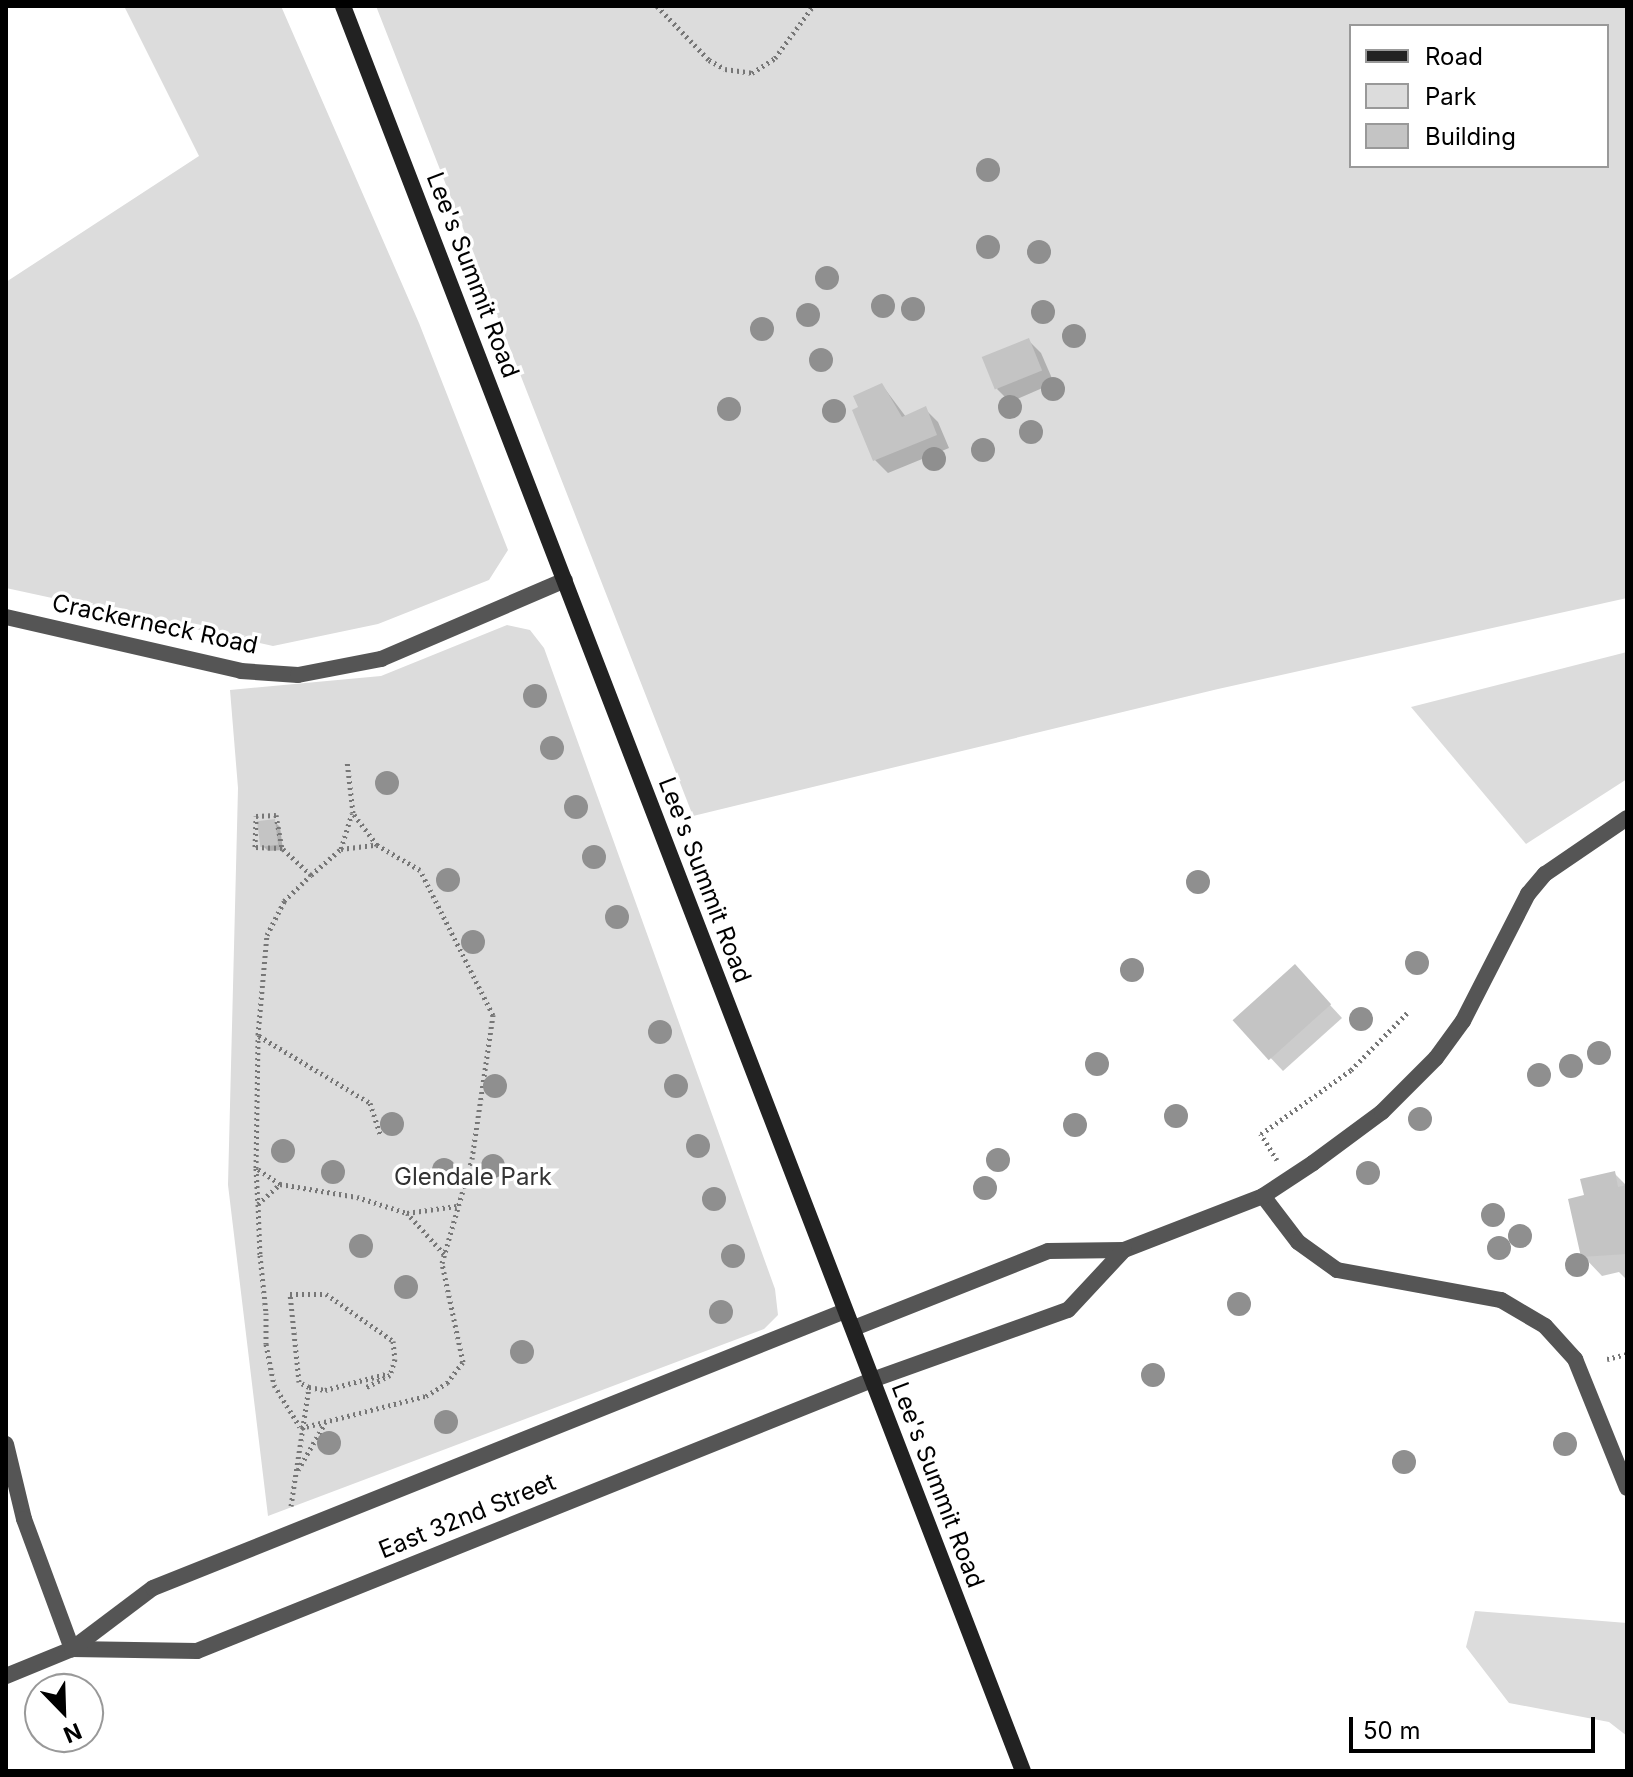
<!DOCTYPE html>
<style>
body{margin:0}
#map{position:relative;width:1633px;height:1777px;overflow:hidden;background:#fff;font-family:Inter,sans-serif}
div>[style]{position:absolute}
.green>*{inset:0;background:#dcdcdc}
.shadow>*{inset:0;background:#0003}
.building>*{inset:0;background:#c4c4c4;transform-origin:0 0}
.path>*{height:5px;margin-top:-2.5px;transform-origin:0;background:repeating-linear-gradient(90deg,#777 0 2px,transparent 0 6px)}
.service>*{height:16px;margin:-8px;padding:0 8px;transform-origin:8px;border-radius:8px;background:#555}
.minor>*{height:16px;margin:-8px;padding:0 8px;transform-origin:8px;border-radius:8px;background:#555}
.secondary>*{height:16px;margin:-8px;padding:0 8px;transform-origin:8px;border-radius:8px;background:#222}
.trees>*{width:24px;height:24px;margin:-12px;border-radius:50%;background:#8f8f8f}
span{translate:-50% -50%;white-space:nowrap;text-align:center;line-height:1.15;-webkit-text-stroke:7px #fff;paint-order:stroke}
.street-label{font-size:24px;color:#000}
.park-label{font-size:24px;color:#333}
.frame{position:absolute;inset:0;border:8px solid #000;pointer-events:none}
.legend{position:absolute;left:1349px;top:24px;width:260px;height:144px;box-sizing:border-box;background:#fff;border:2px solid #999;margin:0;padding:10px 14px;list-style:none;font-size:24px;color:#000}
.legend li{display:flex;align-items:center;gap:16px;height:40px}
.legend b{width:40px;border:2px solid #999}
.north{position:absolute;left:24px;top:1673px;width:80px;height:80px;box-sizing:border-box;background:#fff;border:2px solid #999;border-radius:50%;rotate:157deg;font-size:22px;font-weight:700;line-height:32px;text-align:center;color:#000}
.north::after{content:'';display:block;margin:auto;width:28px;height:36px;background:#000;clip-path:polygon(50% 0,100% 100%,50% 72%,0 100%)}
.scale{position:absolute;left:1349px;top:1717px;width:246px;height:36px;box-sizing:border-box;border:4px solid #000;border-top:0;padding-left:10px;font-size:24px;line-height:28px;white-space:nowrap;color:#000;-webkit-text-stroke:6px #fff;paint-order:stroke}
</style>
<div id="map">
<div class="green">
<i style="clip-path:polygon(124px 6px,281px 6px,419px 323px,508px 550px,489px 580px,378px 624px,273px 646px,6px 588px,6px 282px,199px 156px)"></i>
<i style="clip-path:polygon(evenodd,376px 6px,1627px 6px,1627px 598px,1218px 689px,693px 816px,376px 6px,1351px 26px,1607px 26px,1607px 166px,1351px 166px,1351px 26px)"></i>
<i style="clip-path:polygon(507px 625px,530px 630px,544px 648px,775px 1289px,778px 1315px,764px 1329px,268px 1516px,228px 1185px,238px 788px,230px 690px,381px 676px)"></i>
<i style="clip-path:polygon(1627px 652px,1627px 779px,1526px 844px,1411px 707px)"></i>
<i style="clip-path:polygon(1475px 1611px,1627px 1623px,1627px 1736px,1609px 1722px,1509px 1703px,1466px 1647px)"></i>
</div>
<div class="shadow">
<i style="clip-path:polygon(1028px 340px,1041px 353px,1054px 383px,1010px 402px,997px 389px)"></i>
<i style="clip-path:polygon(882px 385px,906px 417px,925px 409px,938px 422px,949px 448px,888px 473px,875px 460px)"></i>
<i style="clip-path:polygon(274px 821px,280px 827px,283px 850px,268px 851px,262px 845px)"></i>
<i style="clip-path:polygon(1307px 980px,1342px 1018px,1283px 1071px,1236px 1021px)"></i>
<i style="clip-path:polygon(1614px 1173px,1627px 1186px,1625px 1278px,1619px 1272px,1602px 1276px,1583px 1256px,1587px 1197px)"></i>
</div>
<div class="building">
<i style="left:1029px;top:338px;width:35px;height:51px;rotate:68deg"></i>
<i style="clip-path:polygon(882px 383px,902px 417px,926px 406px,937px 435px,873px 461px,852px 410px,858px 407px,853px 396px)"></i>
<i style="left:275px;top:819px;width:26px;height:18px;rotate:83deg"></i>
<i style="left:1295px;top:964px;width:54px;height:84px;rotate:48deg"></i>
<i style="clip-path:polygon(1615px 1171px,1618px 1187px,1627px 1185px,1627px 1254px,1581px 1257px,1568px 1199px,1584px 1195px,1580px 1179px)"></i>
</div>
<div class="path">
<i style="left:657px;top:6px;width:75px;rotate:46.1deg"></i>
<i style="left:709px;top:60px;width:18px;rotate:29deg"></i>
<i style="left:725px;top:69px;width:27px;rotate:8deg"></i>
<i style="left:752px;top:73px;width:27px;rotate:-33deg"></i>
<i style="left:775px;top:58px;width:64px;rotate:-53.8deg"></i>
<i style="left:341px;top:849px;width:37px;rotate:-73deg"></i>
<i style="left:311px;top:875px;width:40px;rotate:-41deg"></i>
<i style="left:341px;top:849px;width:35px;rotate:-7deg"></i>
<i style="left:259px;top:1036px;width:130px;rotate:31.1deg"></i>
<i style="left:370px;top:1103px;width:35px;rotate:72deg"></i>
<i style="left:1277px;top:1160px;width:31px;rotate:-122deg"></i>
<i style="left:1261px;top:1134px;width:110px;rotate:-35.4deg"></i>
<i style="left:1351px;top:1070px;width:83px;rotate:-45.5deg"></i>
<i style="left:256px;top:1168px;width:133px;rotate:-89.1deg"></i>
<i style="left:258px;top:1035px;width:100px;rotate:-84.9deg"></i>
<i style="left:267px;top:935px;width:38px;rotate:-63deg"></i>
<i style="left:284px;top:901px;width:37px;rotate:-44deg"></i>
<i style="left:311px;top:875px;width:40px;rotate:-137deg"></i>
<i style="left:282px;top:848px;width:27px;rotate:-178deg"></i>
<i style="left:255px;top:847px;width:31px;rotate:-88deg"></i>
<i style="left:256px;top:816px;width:20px;rotate:-3deg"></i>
<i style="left:276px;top:815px;width:34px;rotate:80deg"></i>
<i style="left:280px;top:1184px;width:78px;rotate:9.6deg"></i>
<i style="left:357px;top:1197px;width:52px;rotate:17.7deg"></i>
<i style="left:258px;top:1204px;width:30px;rotate:-42deg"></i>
<i style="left:280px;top:1184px;width:29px;rotate:-146deg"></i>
<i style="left:256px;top:1168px;width:36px;rotate:87deg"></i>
<i style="left:258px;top:1204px;width:51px;rotate:87.8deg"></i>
<i style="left:260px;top:1255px;width:58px;rotate:84.1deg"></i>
<i style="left:266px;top:1313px;width:31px;rotate:90deg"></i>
<i style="left:266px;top:1344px;width:42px;rotate:79deg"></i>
<i style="left:274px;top:1385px;width:49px;rotate:58.2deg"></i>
<i style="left:444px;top:1254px;width:55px;rotate:-132.1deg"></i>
<i style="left:407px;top:1213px;width:50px;rotate:-8deg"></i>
<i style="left:1607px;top:1359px;width:21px;rotate:-14deg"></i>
<i style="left:309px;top:1387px;width:16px;rotate:11deg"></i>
<i style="left:325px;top:1390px;width:63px;rotate:-14.7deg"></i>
<i style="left:301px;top:1428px;width:129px;rotate:-14.4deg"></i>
<i style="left:426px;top:1396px;width:25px;rotate:-32deg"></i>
<i style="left:447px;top:1383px;width:26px;rotate:-53deg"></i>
<i style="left:463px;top:1362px;width:101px;rotate:-102deg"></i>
<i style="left:442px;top:1263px;width:108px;rotate:-73.9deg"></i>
<i style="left:472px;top:1159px;width:146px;rotate:-81.7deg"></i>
<i style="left:493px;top:1015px;width:162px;rotate:-116.7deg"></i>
<i style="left:420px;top:870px;width:50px;rotate:-149.8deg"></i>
<i style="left:377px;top:845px;width:40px;rotate:-127deg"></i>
<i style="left:353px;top:813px;width:53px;rotate:-96.5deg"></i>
<i style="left:298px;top:1470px;width:54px;rotate:-60.1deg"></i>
<i style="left:291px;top:1506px;width:120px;rotate:-81.4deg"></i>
<i style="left:309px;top:1387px;width:11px;rotate:-153deg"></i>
<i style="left:299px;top:1382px;width:88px;rotate:-95.8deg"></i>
<i style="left:290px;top:1294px;width:36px"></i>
<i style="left:326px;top:1294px;width:82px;rotate:35deg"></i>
<i style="left:393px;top:1341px;width:18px;rotate:84deg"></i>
<i style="left:395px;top:1359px;width:17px;rotate:107deg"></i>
<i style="left:390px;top:1375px;width:29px;rotate:153deg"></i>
</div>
<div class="service">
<i style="left:1263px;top:1196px;width:58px;rotate:52.7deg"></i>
<i style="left:1298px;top:1242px;width:48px;rotate:35.7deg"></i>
<i style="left:1337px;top:1270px;width:167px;rotate:10.4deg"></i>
<i style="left:1501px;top:1300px;width:51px;rotate:30.6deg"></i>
<i style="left:1545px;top:1326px;width:45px;rotate:47.7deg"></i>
<i style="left:1575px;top:1359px;width:139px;rotate:68deg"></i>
<i style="left:854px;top:1328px;width:209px;rotate:-21.6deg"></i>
<i style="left:1048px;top:1251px;width:76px;rotate:-0.8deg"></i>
<i style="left:1124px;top:1250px;width:149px;rotate:-21.2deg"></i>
<i style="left:1263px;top:1196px;width:60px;rotate:-33.4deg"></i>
<i style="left:1313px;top:1163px;width:86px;rotate:-36.5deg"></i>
<i style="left:1382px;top:1112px;width:76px;rotate:-45deg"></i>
<i style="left:1436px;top:1058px;width:46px;rotate:-53.9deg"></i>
<i style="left:1463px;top:1021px;width:143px;rotate:-62.9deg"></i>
<i style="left:1528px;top:894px;width:26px;rotate:-50deg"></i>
<i style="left:1545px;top:874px;width:99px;rotate:-34.3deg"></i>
<i style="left:872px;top:1380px;width:208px;rotate:-19.7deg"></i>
<i style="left:1068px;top:1310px;width:82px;rotate:-47deg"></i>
</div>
<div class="minor">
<i style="left:6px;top:617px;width:241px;rotate:12.9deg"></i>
<i style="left:241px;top:671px;width:57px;rotate:4deg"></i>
<i style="left:298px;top:675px;width:85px;rotate:-10.9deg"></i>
<i style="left:381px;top:659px;width:200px;rotate:-23.2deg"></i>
<i style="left:6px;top:1444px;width:77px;rotate:76.5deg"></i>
<i style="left:24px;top:1519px;width:139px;rotate:69.7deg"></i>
<i style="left:72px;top:1649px;width:125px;rotate:0.9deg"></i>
<i style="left:197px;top:1651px;width:727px;rotate:-21.87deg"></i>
<i style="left:6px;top:1676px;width:71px;rotate:-22.2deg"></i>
<i style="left:72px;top:1649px;width:101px;rotate:-37deg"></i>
<i style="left:153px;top:1588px;width:745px;rotate:-21.82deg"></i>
</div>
<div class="secondary">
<i style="left:343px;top:6px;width:1891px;rotate:68.93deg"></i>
</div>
<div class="trees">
<i style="left:988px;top:170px"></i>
<i style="left:988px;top:247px"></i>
<i style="left:1039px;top:252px"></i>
<i style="left:827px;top:278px"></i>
<i style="left:883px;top:306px"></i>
<i style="left:913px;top:309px"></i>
<i style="left:1043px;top:312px"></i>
<i style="left:808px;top:315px"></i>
<i style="left:762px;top:329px"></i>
<i style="left:1074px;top:336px"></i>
<i style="left:821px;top:360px"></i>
<i style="left:1053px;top:389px"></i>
<i style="left:1010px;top:407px"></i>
<i style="left:729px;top:409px"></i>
<i style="left:834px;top:411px"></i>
<i style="left:1031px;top:432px"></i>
<i style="left:983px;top:450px"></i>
<i style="left:934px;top:459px"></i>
<i style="left:535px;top:696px"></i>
<i style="left:552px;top:748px"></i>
<i style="left:387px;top:783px"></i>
<i style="left:576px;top:807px"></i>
<i style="left:594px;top:857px"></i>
<i style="left:448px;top:880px"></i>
<i style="left:1198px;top:882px"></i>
<i style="left:617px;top:917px"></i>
<i style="left:473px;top:942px"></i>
<i style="left:1417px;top:963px"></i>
<i style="left:1132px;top:970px"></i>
<i style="left:1361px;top:1019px"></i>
<i style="left:660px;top:1032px"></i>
<i style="left:1599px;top:1053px"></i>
<i style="left:1097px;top:1064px"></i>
<i style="left:1571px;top:1066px"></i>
<i style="left:1539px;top:1075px"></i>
<i style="left:495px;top:1086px"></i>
<i style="left:676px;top:1086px"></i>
<i style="left:1176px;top:1116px"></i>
<i style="left:1420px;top:1119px"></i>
<i style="left:392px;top:1124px"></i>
<i style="left:1075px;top:1125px"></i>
<i style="left:698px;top:1146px"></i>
<i style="left:283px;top:1151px"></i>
<i style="left:998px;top:1160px"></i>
<i style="left:493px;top:1166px"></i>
<i style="left:444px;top:1170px"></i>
<i style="left:333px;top:1172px"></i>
<i style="left:1368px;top:1173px"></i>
<i style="left:985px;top:1188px"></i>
<i style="left:714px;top:1199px"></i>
<i style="left:1493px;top:1215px"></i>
<i style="left:1520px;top:1236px"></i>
<i style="left:361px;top:1246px"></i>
<i style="left:1499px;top:1248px"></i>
<i style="left:733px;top:1256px"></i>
<i style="left:1577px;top:1265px"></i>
<i style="left:406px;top:1287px"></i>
<i style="left:1239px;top:1304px"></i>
<i style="left:721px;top:1312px"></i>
<i style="left:522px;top:1352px"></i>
<i style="left:1153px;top:1375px"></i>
<i style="left:446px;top:1422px"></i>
<i style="left:329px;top:1443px"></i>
<i style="left:1565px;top:1444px"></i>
<i style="left:1404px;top:1462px"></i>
</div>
<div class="street-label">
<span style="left:473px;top:275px;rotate:69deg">Lee's Summit Road</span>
<span style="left:155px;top:624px;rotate:12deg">Crackerneck Road</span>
<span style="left:705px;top:880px;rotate:69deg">Lee's Summit Road</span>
<span style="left:938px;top:1485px;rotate:69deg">Lee's Summit Road</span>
<span style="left:467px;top:1516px;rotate:-22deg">East 32nd Street</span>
</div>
<div class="park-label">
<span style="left:473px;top:1177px">Glendale Park</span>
</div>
<div class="frame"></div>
<ul class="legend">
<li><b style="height:10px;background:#222"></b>Road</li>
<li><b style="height:22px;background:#dcdcdc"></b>Park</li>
<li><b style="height:22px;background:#c4c4c4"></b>Building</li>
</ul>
<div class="north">N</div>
<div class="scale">50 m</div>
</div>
